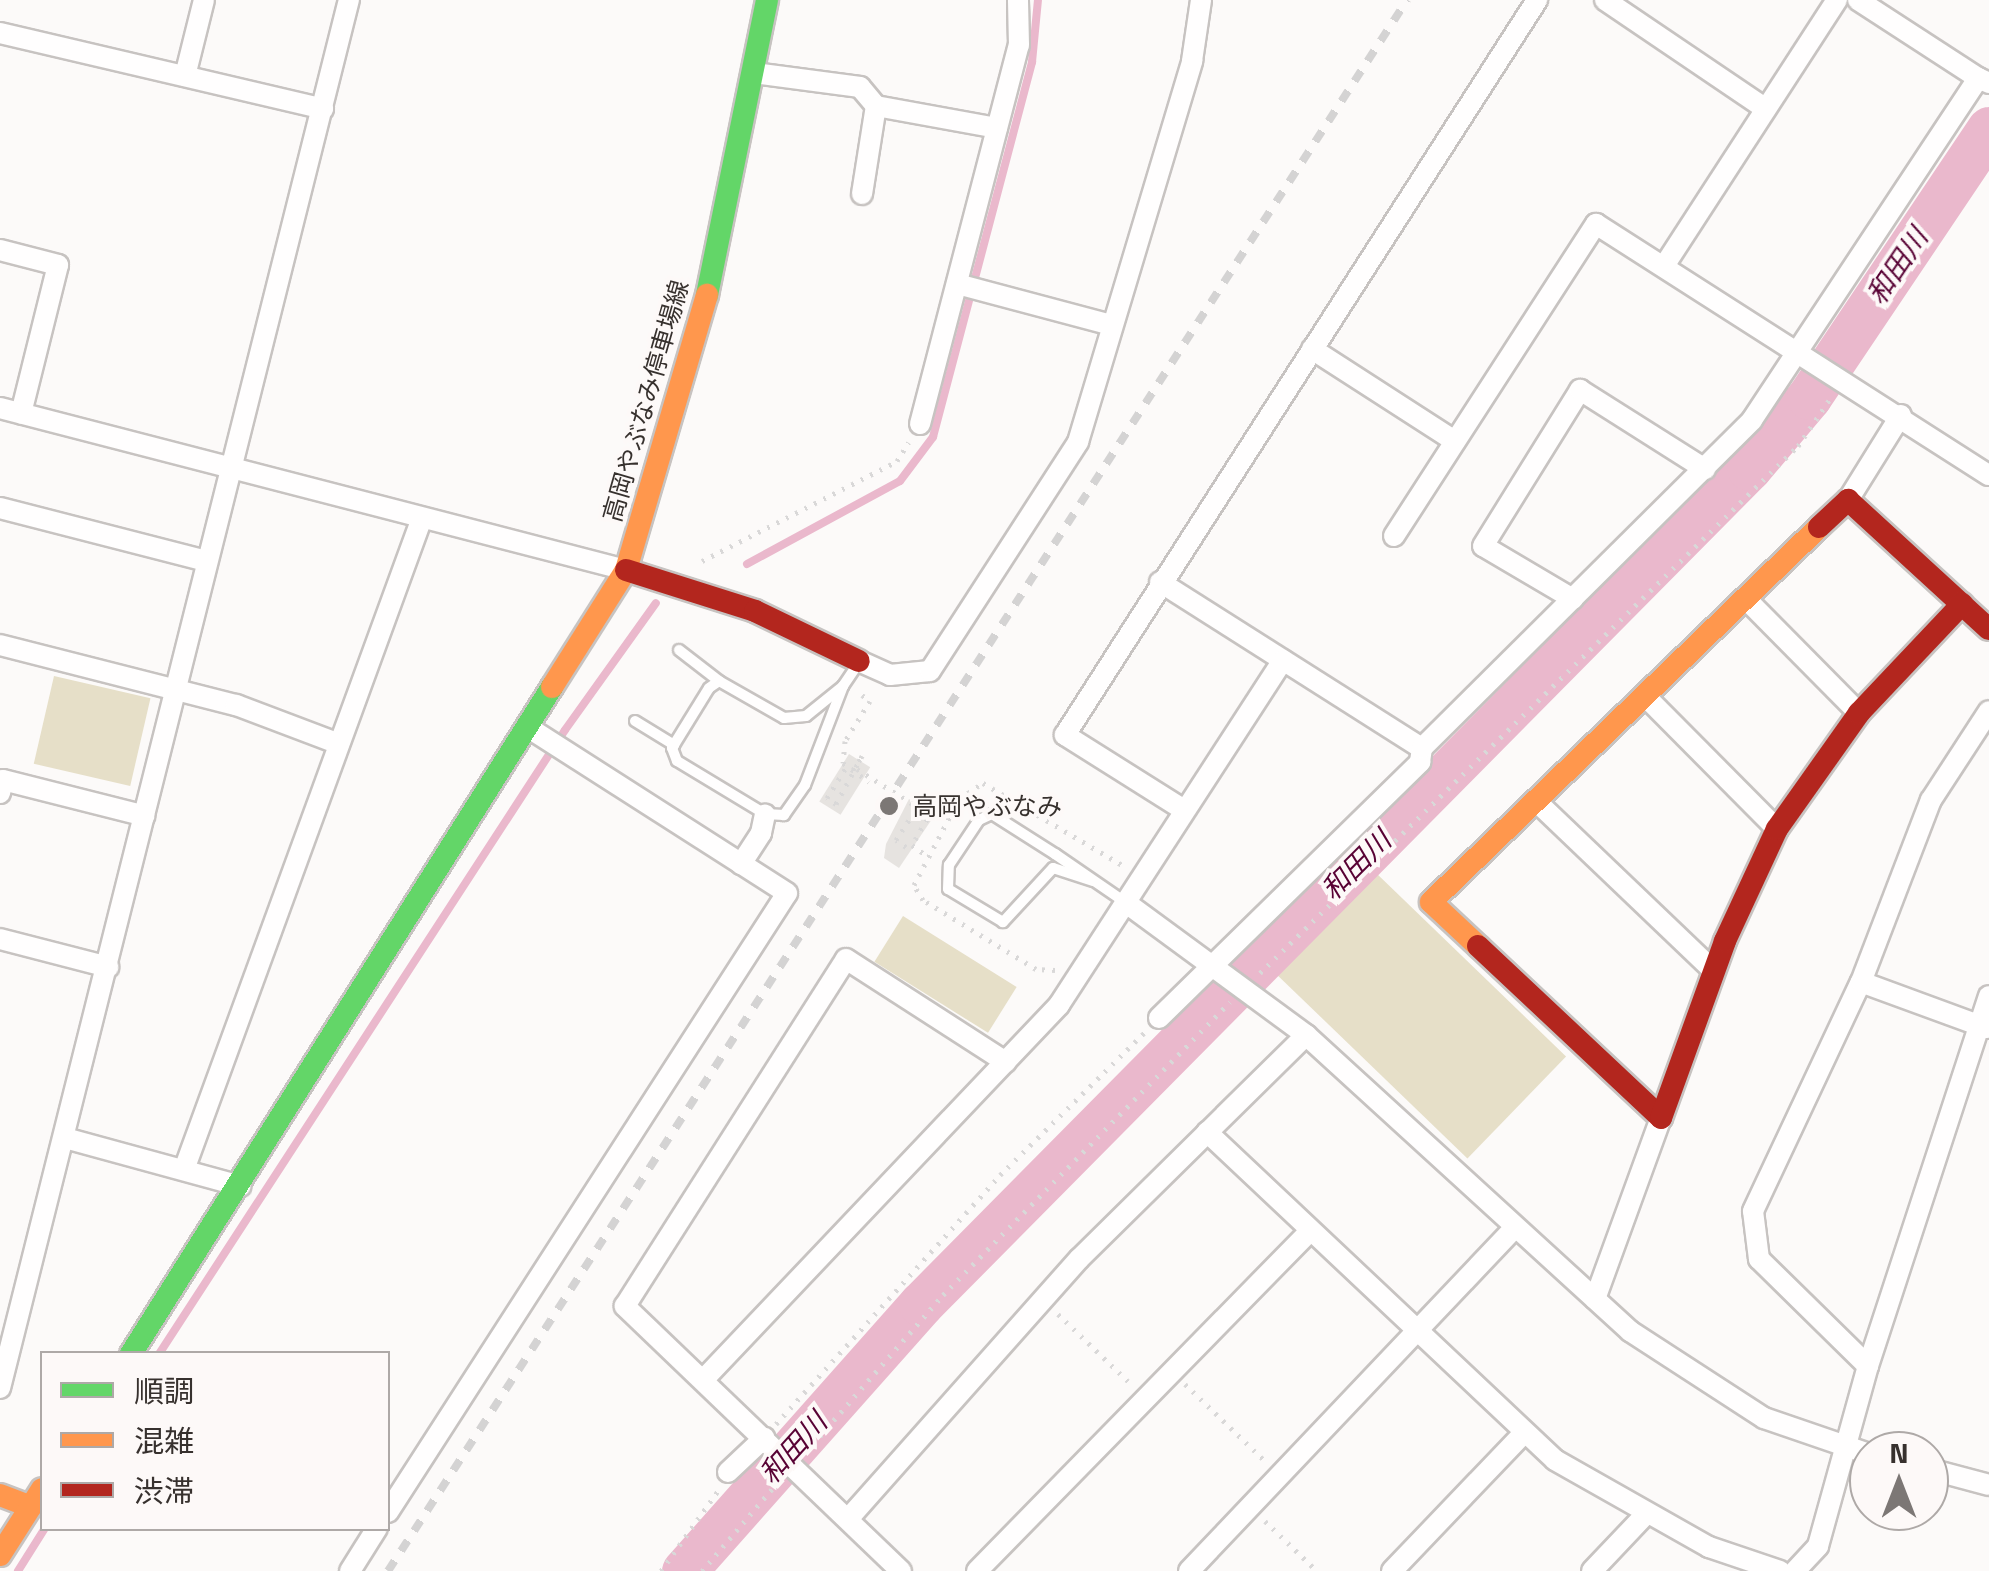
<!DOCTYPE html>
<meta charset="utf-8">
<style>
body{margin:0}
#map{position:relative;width:1989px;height:1571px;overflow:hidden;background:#fcfaf9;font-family:"Titillium Web","Noto Sans JP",sans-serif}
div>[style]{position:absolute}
.green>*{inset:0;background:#e6dfc8;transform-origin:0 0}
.stream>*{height:8px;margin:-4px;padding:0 4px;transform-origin:4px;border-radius:4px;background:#eab8cc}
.river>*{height:45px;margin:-22.5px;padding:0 22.5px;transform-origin:22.5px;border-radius:22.5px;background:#eab8cc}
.building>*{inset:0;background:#e6e3e0;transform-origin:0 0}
.path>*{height:5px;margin-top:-2.5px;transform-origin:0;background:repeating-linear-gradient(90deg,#d9d8d8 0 2.5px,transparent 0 10.5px)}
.roads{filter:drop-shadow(2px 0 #c7c3c1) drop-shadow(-2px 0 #c7c3c1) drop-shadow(0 2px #c7c3c1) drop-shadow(0 -2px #c7c3c1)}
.lane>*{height:10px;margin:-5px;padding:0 5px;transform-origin:5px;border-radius:5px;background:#fffefe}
.street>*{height:20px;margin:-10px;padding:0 10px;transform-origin:10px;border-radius:10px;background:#fffefe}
.fast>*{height:22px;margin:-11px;padding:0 11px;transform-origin:11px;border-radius:11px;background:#63d668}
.slow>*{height:22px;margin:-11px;padding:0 11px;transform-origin:11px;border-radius:11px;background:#ff974d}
.jam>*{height:22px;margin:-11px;padding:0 11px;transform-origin:11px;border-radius:11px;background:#b3261e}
.rail>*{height:8px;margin-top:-4px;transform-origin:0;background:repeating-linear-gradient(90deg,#d4d3d3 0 12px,transparent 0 24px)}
.path-bridge>*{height:5px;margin-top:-2.5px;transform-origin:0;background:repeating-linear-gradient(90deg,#d9d8d8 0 2.5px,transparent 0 10.5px)}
.dots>*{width:28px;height:28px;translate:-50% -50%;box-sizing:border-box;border:5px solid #fdf9f8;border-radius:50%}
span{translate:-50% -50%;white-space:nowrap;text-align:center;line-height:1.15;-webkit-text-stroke:8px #fdf9f8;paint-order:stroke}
.street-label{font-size:25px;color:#37312e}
.poi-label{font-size:25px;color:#37312e}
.left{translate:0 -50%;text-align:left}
.water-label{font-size:28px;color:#580234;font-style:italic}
.legend{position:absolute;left:40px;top:1351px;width:350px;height:180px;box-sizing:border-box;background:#fdf9f8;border:2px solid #aea9a7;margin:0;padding:12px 18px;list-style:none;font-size:30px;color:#37312e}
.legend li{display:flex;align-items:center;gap:20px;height:50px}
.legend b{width:50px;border:2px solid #aea9a7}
.north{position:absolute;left:1849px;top:1431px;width:100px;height:100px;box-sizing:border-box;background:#fdf9f8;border:2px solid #aea9a7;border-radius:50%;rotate:0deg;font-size:28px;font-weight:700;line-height:40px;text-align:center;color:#37312e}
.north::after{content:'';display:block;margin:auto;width:35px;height:45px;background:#7c7775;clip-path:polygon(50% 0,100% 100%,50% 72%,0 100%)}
</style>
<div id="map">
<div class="green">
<i style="left:54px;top:676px;width:99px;height:90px;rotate:13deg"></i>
<i style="left:1374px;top:871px;width:267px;height:142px;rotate:44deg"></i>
<i style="left:903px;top:916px;width:134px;height:54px;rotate:32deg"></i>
</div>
<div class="stream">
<i style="left:747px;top:564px;width:174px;rotate:-28.5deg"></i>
<i style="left:900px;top:481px;width:55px;rotate:-53.1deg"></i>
<i style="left:933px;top:437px;width:388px;rotate:-75.2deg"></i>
<i style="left:1032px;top:62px;width:62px;rotate:-84.5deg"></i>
<i style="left:159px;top:1354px;width:744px;rotate:-56.95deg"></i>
<i style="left:565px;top:730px;width:156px;rotate:-54.4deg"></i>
<i style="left:18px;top:1571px;width:51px;rotate:-57.9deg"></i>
</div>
<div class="river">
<i style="left:684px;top:1571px;width:357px;rotate:-48.4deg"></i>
<i style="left:921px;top:1304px;width:1177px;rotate:-45.28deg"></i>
<i style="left:1749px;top:468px;width:93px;rotate:-49.8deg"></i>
<i style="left:1809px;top:397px;width:323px;rotate:-56.1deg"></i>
</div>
<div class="building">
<i style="left:849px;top:754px;width:25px;height:56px;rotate:32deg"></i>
<i style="clip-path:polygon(909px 799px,934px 816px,899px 868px,884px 858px,886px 844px)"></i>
</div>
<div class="path">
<i style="left:702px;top:561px;width:219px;rotate:-27.1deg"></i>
<i style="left:897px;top:461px;width:22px;rotate:-58deg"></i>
<i style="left:862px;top:695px;width:10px;rotate:37deg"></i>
<i style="left:870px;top:701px;width:47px;rotate:122deg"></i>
<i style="left:845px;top:741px;width:22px;rotate:95deg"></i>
<i style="left:843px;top:763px;width:32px;rotate:36deg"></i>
<i style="left:853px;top:770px;width:17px;rotate:-57deg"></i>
<i style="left:929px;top:797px;width:26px;rotate:29deg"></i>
<i style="left:836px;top:804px;width:11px;rotate:-146deg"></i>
<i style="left:827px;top:798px;width:38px;rotate:-58deg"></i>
<i style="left:912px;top:809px;width:18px;rotate:34deg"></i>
<i style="left:927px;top:819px;width:30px;rotate:120deg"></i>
<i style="left:912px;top:845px;width:17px;rotate:36deg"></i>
<i style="left:919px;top:815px;width:21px;rotate:-61deg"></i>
<i style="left:906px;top:847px;width:12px;rotate:-145deg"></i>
<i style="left:896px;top:840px;width:33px;rotate:-57deg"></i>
<i style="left:1055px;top:970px;width:19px;rotate:-177deg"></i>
<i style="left:1036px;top:969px;width:132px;rotate:-148.6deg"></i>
<i style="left:923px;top:900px;width:17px;rotate:-121deg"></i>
<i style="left:914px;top:885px;width:97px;rotate:-62.4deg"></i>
<i style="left:959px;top:799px;width:29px;rotate:-34deg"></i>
<i style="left:983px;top:783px;width:164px;rotate:30.5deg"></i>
<i style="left:1260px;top:973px;width:753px;rotate:-44.41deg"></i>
<i style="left:1798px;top:446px;width:60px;rotate:-55.8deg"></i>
<i style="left:1058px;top:1314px;width:104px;rotate:43.8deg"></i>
<i style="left:1185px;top:1384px;width:114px;rotate:43.9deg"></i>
<i style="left:776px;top:1424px;width:335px;rotate:-48deg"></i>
<i style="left:1000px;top:1175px;width:204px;rotate:-44.6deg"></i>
<i style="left:806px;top:1452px;width:208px;rotate:-48.9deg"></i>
<i style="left:943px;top:1295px;width:410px;rotate:-45.6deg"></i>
<i style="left:1265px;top:1521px;width:72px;rotate:43.9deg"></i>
<i style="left:661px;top:1571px;width:102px;rotate:-54.6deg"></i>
<i style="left:702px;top:1571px;width:117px;rotate:-49.5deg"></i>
</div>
<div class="roads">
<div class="lane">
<i style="left:679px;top:650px;width:51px;rotate:37.8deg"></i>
<i style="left:843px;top:686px;width:106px;rotate:111deg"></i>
<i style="left:805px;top:785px;width:37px;rotate:125deg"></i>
<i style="left:784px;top:815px;width:19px;rotate:-177deg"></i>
<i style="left:765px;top:814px;width:103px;rotate:-148.9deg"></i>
<i style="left:677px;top:761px;width:14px;rotate:-111deg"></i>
<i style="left:672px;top:748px;width:70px;rotate:-58.3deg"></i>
<i style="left:709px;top:688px;width:12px;rotate:-35deg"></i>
<i style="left:719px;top:681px;width:75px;rotate:29.6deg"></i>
<i style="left:784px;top:718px;width:22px;rotate:-5deg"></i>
<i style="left:806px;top:716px;width:48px;rotate:-39deg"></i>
<i style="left:843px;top:686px;width:29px;rotate:-56deg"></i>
<i style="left:635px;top:721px;width:46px;rotate:31.6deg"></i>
<i style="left:1093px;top:881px;width:42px;rotate:-162deg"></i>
<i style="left:1053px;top:868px;width:74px;rotate:132.8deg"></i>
<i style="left:1003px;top:922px;width:64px;rotate:-149deg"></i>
<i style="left:948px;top:889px;width:24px;rotate:-88deg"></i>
<i style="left:949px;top:865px;width:54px;rotate:-56.3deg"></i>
<i style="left:979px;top:820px;width:14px;rotate:-25deg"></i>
<i style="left:992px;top:814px;width:75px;rotate:32.4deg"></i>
<i style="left:1055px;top:854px;width:85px;rotate:34.4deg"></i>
</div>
<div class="street">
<i style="left:1605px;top:0;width:194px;rotate:34.1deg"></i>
<i style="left:1858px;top:0;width:143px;rotate:33deg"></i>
<i style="left:0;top:33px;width:332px;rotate:13.2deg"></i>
<i style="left:754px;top:73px;width:107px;rotate:7.5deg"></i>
<i style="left:860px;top:87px;width:25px;rotate:50deg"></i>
<i style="left:876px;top:106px;width:123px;rotate:10.3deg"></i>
<i style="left:185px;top:76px;width:78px;rotate:-76deg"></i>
<i style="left:862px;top:194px;width:89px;rotate:-81deg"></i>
<i style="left:0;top:250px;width:60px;rotate:14.5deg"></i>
<i style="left:58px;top:265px;width:153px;rotate:104deg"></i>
<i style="left:1666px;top:263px;width:314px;rotate:-57deg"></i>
<i style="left:957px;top:284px;width:159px;rotate:14.9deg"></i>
<i style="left:1312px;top:349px;width:170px;rotate:32.8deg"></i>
<i style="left:0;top:408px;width:647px;rotate:14.51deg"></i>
<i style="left:920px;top:424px;width:392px;rotate:-75.4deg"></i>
<i style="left:1019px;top:45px;width:45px;rotate:-91.3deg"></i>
<i style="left:1848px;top:500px;width:100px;rotate:-58.1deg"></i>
<i style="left:0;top:508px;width:213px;rotate:14.4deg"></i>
<i style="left:1394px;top:536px;width:372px;rotate:-57.1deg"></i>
<i style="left:1596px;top:224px;width:466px;rotate:32.6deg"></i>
<i style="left:1160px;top:582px;width:310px;rotate:32.4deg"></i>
<i style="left:1573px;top:599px;width:104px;rotate:-149.5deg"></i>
<i style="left:1483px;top:546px;width:184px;rotate:-58.1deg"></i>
<i style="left:1580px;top:390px;width:148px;rotate:32.3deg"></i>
<i style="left:1747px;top:600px;width:159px;rotate:45.3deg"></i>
<i style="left:0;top:645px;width:244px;rotate:14.3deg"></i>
<i style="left:236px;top:705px;width:110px;rotate:20.7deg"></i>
<i style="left:859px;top:661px;width:34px;rotate:24deg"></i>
<i style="left:890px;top:675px;width:40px;rotate:-5.7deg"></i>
<i style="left:930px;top:671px;width:273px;rotate:-57.1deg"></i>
<i style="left:1078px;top:442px;width:398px;rotate:-73.3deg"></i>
<i style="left:1192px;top:61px;width:62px;rotate:-81.6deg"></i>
<i style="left:1647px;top:698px;width:185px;rotate:45.2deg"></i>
<i style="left:0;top:793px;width:13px;rotate:-77deg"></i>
<i style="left:3px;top:780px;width:146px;rotate:14.2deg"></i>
<i style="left:1539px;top:804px;width:242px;rotate:43.7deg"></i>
<i style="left:1184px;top:810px;width:141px;rotate:-147.8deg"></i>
<i style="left:1065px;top:735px;width:874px;rotate:-57.29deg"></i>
<i style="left:741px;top:864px;width:37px;rotate:-57deg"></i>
<i style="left:761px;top:833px;width:19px;rotate:-78deg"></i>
<i style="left:1125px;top:902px;width:225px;rotate:36.3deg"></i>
<i style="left:1306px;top:1035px;width:439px;rotate:42.4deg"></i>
<i style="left:1630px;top:1331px;width:160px;rotate:33deg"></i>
<i style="left:1764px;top:1418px;width:111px;rotate:18.9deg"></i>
<i style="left:0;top:939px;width:112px;rotate:14.5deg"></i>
<i style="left:1861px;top:982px;width:134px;rotate:20.1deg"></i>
<i style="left:1159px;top:1018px;width:366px;rotate:-44.4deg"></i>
<i style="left:1420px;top:762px;width:14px;rotate:-82deg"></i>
<i style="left:1422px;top:748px;width:465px;rotate:-44.8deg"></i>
<i style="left:1752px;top:420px;width:410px;rotate:-56.5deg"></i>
<i style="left:1978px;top:78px;width:12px;rotate:24deg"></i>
<i style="left:1207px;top:1132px;width:478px;rotate:43.3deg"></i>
<i style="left:1555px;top:1460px;width:177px;rotate:29.5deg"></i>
<i style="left:1709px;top:1547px;width:75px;rotate:18.7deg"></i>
<i style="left:65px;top:1138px;width:182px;rotate:15.3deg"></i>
<i style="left:185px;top:1167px;width:691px;rotate:-69.94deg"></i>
<i style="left:1595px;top:1299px;width:193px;rotate:-70deg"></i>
<i style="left:1868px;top:1366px;width:389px;rotate:-71.9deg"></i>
<i style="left:704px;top:1379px;width:516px;rotate:-46.49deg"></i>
<i style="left:1059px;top:1005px;width:411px;rotate:-57deg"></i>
<i style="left:0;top:1388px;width:1431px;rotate:-75.89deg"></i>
<i style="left:1929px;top:1469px;width:62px;rotate:14.9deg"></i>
<i style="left:728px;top:1472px;width:50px;rotate:-43.4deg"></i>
<i style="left:388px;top:1512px;width:736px;rotate:-57.19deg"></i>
<i style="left:787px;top:893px;width:306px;rotate:-147.4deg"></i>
<i style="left:848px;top:1519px;width:348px;rotate:-48.4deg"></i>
<i style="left:1079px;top:1259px;width:319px;rotate:-44.6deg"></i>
<i style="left:350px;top:1571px;width:51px;rotate:-57.9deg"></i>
<i style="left:901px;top:1571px;width:383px;rotate:-136.2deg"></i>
<i style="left:625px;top:1306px;width:411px;rotate:-57.5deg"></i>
<i style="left:846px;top:959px;width:190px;rotate:32.8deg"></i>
<i style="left:977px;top:1571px;width:476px;rotate:-45.6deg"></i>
<i style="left:1189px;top:1571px;width:474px;rotate:-46.5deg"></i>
<i style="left:1392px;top:1571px;width:188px;rotate:-46.3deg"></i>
<i style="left:1592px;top:1571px;width:79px;rotate:-46.5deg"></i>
<i style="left:1795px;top:1571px;width:34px;rotate:-47deg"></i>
<i style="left:1818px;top:1546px;width:187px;rotate:-74.5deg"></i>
<i style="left:1868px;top:1366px;width:153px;rotate:-135.5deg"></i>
<i style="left:1759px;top:1259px;width:48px;rotate:-97.1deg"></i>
<i style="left:1753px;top:1211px;width:253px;rotate:-64.8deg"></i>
<i style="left:1861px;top:982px;width:195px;rotate:-69deg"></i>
<i style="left:1931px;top:800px;width:106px;rotate:-56.9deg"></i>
</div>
<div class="fast">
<i style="left:707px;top:295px;width:301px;rotate:-78.5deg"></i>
<i style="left:131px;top:1354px;width:789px;rotate:-57.74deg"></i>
</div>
<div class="slow">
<i style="left:552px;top:687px;width:138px;rotate:-57.7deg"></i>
<i style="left:626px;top:570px;width:287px;rotate:-73.6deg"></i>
<i style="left:1478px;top:946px;width:64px;rotate:-136.9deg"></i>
<i style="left:1431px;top:902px;width:540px;rotate:-44.02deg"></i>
<i style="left:0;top:1495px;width:33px;rotate:21deg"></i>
<i style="left:0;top:1555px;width:78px;rotate:-57.5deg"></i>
</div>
<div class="jam">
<i style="left:1819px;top:527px;width:40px;rotate:-43deg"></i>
<i style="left:1848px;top:500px;width:191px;rotate:42.5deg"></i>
<i style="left:626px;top:570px;width:135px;rotate:17.6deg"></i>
<i style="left:755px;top:611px;width:115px;rotate:25.7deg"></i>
<i style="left:1478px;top:946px;width:251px;rotate:43.2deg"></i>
<i style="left:1661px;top:1118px;width:188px;rotate:-70.1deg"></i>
<i style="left:1725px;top:941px;width:123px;rotate:-65.1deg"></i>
<i style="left:1777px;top:829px;width:142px;rotate:-54.7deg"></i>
<i style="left:1859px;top:713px;width:150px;rotate:-46.6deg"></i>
</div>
</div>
<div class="rail">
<i style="left:388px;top:1571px;width:1873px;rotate:-57.03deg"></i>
</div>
<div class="path-bridge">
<i style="left:857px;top:769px;width:83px;rotate:32.2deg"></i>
<i style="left:836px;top:804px;width:55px;rotate:-61.6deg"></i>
</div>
<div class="dots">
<i style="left:889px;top:806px;background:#7c7775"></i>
</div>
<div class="street-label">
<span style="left:646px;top:401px;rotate:-74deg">高岡やぶなみ停車場線</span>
</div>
<div class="poi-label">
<span class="left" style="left:912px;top:806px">高岡やぶなみ</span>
</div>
<div class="water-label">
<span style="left:1897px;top:266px;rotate:-56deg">和田川</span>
<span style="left:1356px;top:865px;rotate:-45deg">和田川</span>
<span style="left:793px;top:1448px;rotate:-48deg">和田川</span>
</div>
<ul class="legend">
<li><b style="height:12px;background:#63d668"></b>順調</li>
<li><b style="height:12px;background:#ff974d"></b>混雑</li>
<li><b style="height:12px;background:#b3261e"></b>渋滞</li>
</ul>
<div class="north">N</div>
</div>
